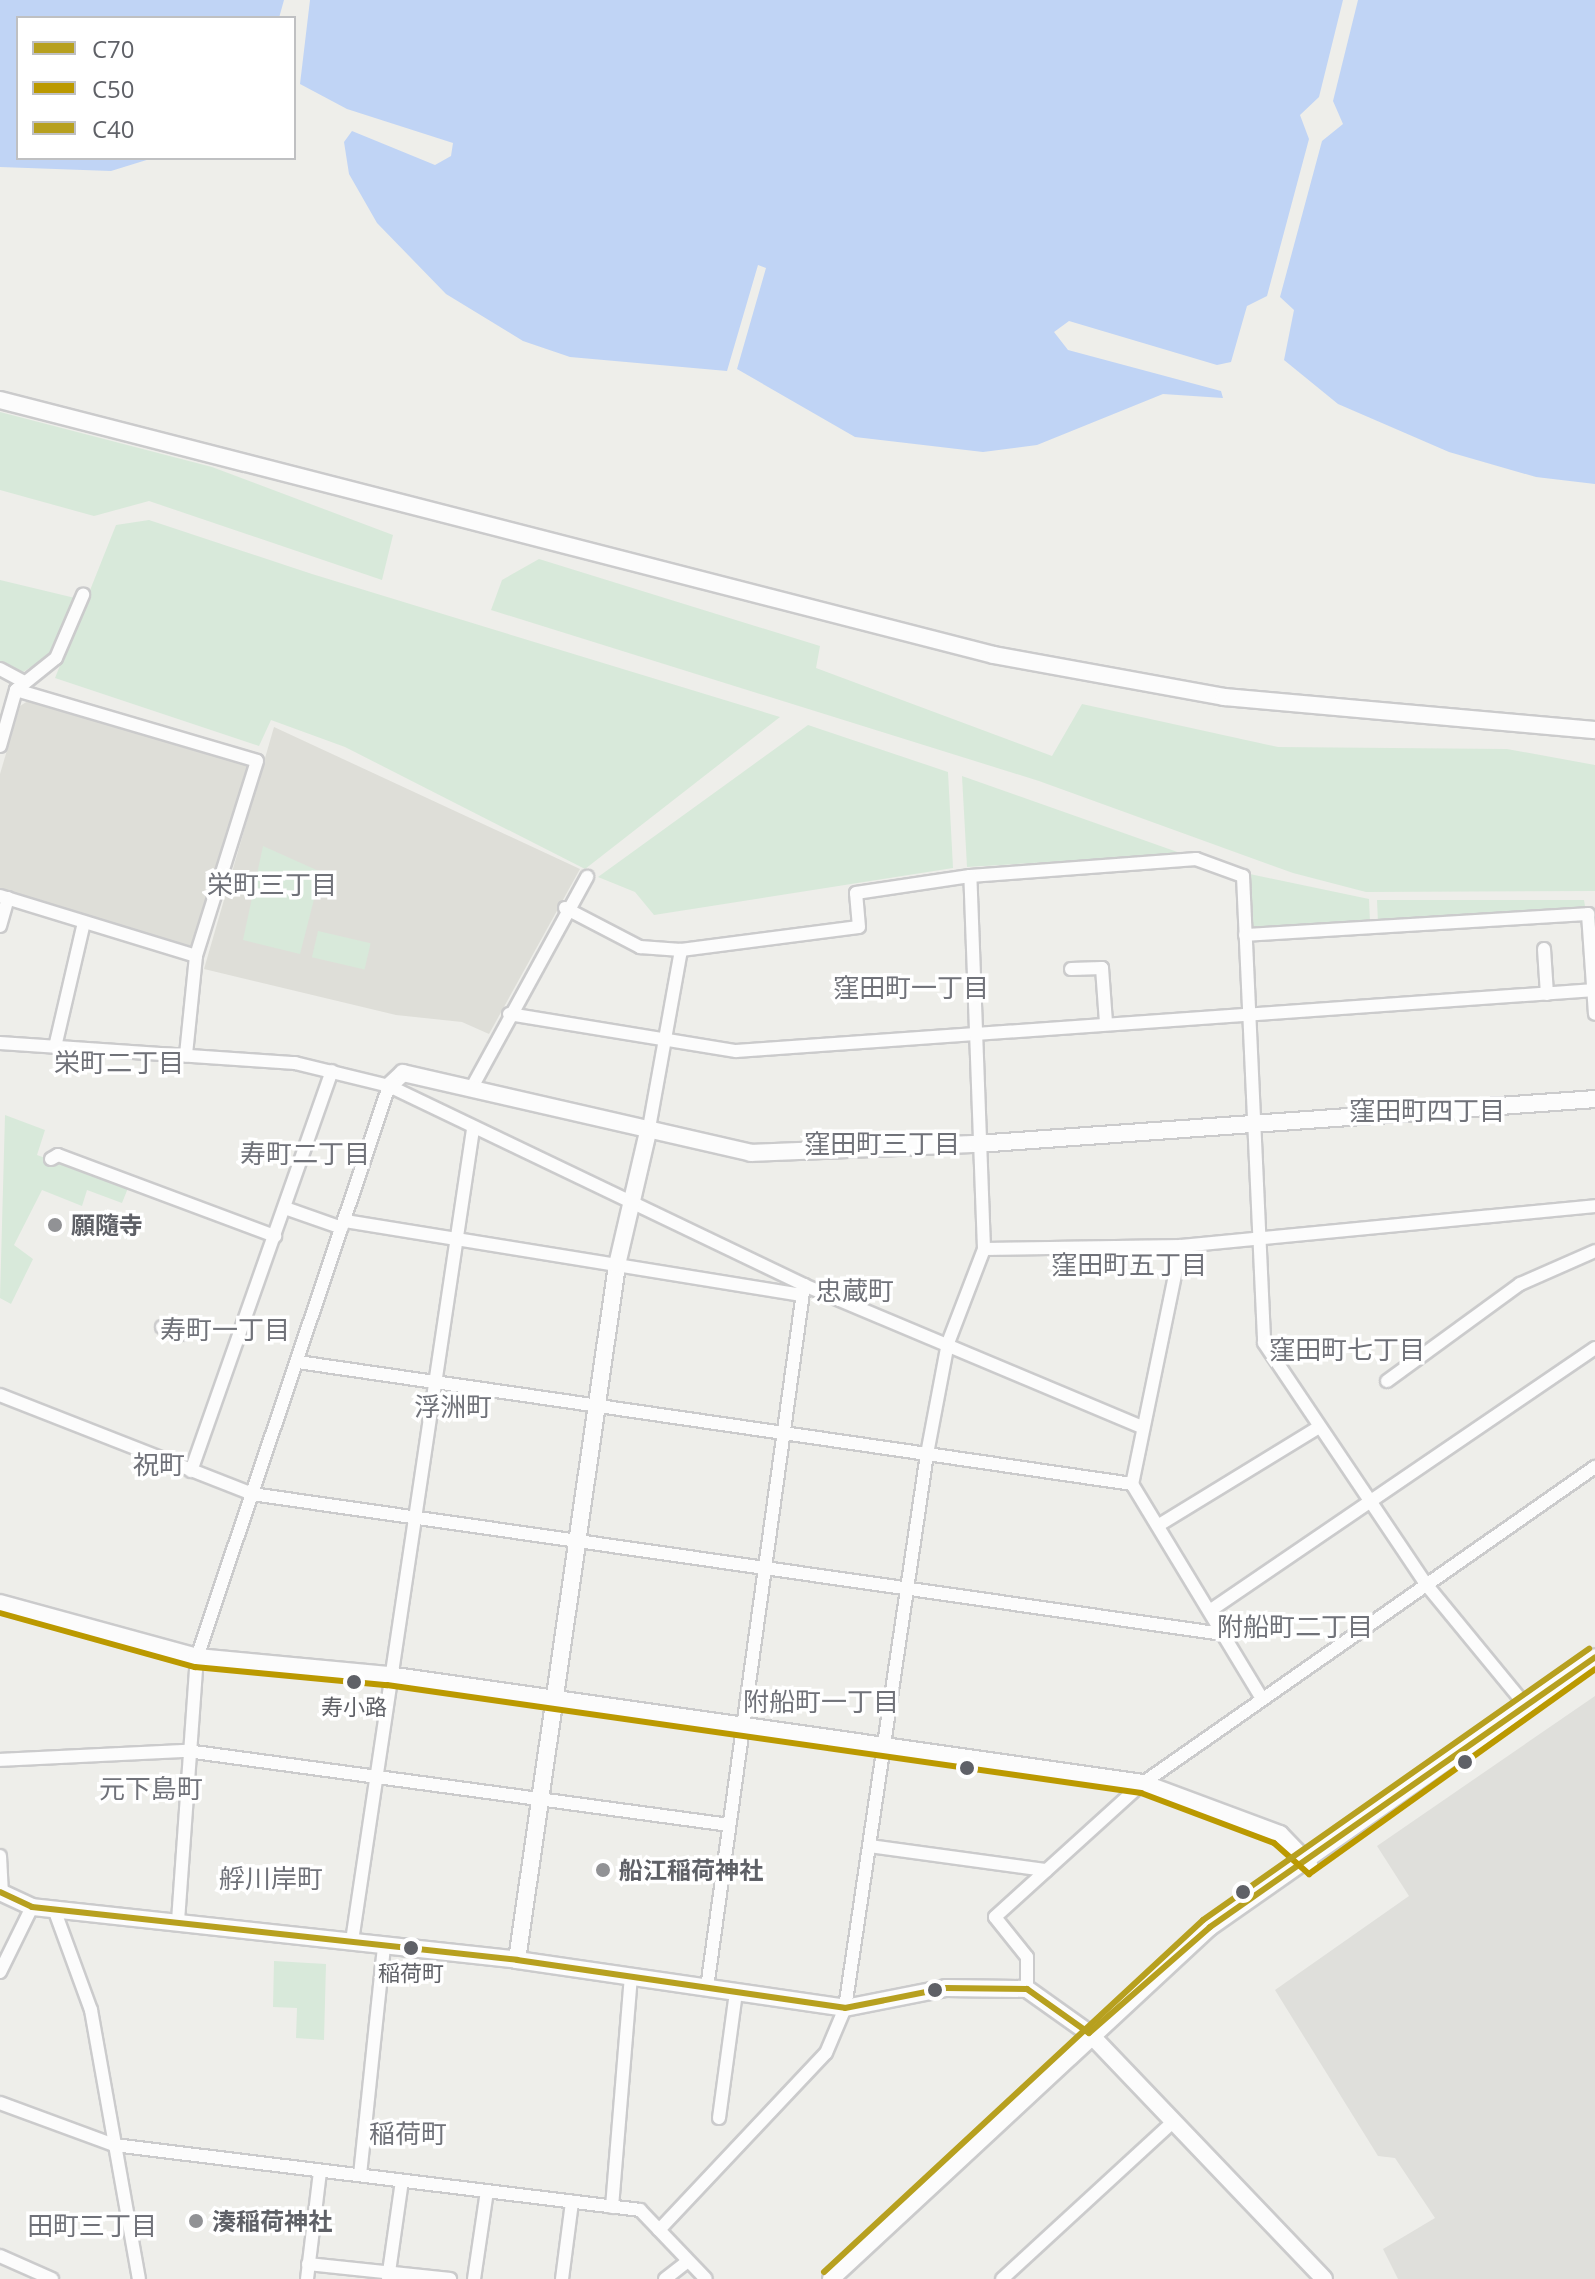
<!DOCTYPE html>
<meta charset="utf-8">
<style>
body{margin:0}
#map{position:relative;width:1595px;height:2279px;overflow:hidden;background:#eeeeea;font-family:"Open Sans","Noto Sans JP",sans-serif}
div>[style]{position:absolute}
.industrial>*{inset:0;background:#dfdfdb}
.education>*{inset:0;background:#deded8}
.green>*{inset:0;background:#d8e9da;transform-origin:0 0}
.water>*{inset:0;background:#c0d4f5}
.roads{filter:drop-shadow(2px 0 #cbcbcc) drop-shadow(-2px 0 #cbcbcc) drop-shadow(0 2px #cbcbcc) drop-shadow(0 -2px #cbcbcc)}
.street>*{height:12px;margin:-6px;padding:0 6px;transform-origin:6px;border-radius:6px;background:#fcfcfc}
.secondary>*{height:16px;margin:-8px;padding:0 8px;transform-origin:8px;border-radius:8px;background:#fcfcfc}
.bus-1>*{height:6px;margin:-3px;padding:0 3px;transform-origin:3px;border-radius:3px;background:#b7a01f}
.bus-2>*{height:6px;margin:-3px;padding:0 3px;transform-origin:3px;border-radius:3px;background:#b90}
.bus-3>*{height:6px;margin:-3px;padding:0 3px;transform-origin:3px;border-radius:3px;background:#b7a01f}
.dots>*{width:22px;height:22px;translate:-50% -50%;box-sizing:border-box;border:4px solid #fff;border-radius:50%}
span{translate:-50% -50%;white-space:nowrap;text-align:center;line-height:1.15;-webkit-text-stroke:7px #fff;paint-order:stroke}
.bus-label{font-size:22px;color:#5f6167}
.poi-label{font-size:24px;color:#5f6167;font-weight:700}
.left{translate:0 -50%;text-align:left}
.neighbourhood-label{font-size:26px;color:#707279}
.legend{position:absolute;left:16px;top:16px;width:280px;height:144px;box-sizing:border-box;background:#fff;border:2px solid #bfc0c2;margin:0;padding:10px 14px;list-style:none;font-size:24px;color:#5f6167}
.legend li{display:flex;align-items:center;gap:16px;height:40px}
.legend b{width:40px;border:2px solid #bfc0c2}
</style>
<div id="map">
<div class="industrial">
<i style="clip-path:polygon(1595px 1696px,1595px 2279px,1398px 2279px,1383px 2249px,1435px 2218px,1395px 2158px,1378px 2156px,1275px 1990px,1409px 1896px,1377px 1846px)"></i>
</div>
<div class="education">
<i style="clip-path:polygon(31px 699px,248px 764px,194px 947px,0 891px,0 774px,20px 706px)"></i>
<i style="clip-path:polygon(274px 727px,580px 869px,489px 1034px,462px 1022px,396px 1015px,204px 969px)"></i>
</div>
<div class="green">
<i style="clip-path:polygon(0 412px,212px 467px,393px 535px,382px 580px,149px 501px,94px 516px,0 490px)"></i>
<i style="clip-path:polygon(149px 520px,312px 574px,780px 717px,585px 869px,345px 747px,271px 720px,259px 746px,55px 678px,116px 525px)"></i>
<i style="clip-path:polygon(539px 559px,820px 646px,816px 668px,1052px 756px,1082px 704px,1278px 747px,1507px 749px,1595px 765px,1595px 891px,1366px 892px,1293px 873px,1039px 781px,491px 610px,502px 580px)"></i>
<i style="clip-path:polygon(0 580px,75px 598px,52px 654px,23px 672px,0 661px)"></i>
<i style="clip-path:polygon(808px 725px,948px 772px,953px 868px,654px 915px,635px 892px,598px 877px)"></i>
<i style="clip-path:polygon(962px 776px,1183px 854px,967px 867px)"></i>
<i style="clip-path:polygon(263px 846px,321px 872px,300px 954px,243px 940px)"></i>
<i style="clip-path:polygon(1245px 873px,1369px 899px,1370px 923px,1251px 928px)"></i>
<i style="clip-path:polygon(1377px 900px,1584px 900px,1586px 912px,1378px 923px)"></i>
<i style="left:318px;top:931px;width:54px;height:27px;rotate:13deg"></i>
<i style="clip-path:polygon(5px 1115px,45px 1130px,37px 1155px,128px 1188px,122px 1203px,87px 1190px,82px 1206px,42px 1190px,14px 1245px,33px 1259px,11px 1304px,0 1298px)"></i>
<i style="clip-path:polygon(274px 1961px,326px 1964px,324px 2040px,296px 2038px,297px 2008px,273px 2007px)"></i>
</div>
<div class="water">
<i style="clip-path:polygon(0 0,284px 0,279px 18px,18px 18px,18px 158px,153px 158px,111px 171px,0 167px)"></i>
<i style="clip-path:polygon(310px 0,1343px 0,1319px 97px,1300px 115px,1309px 139px,1267px 296px,1247px 306px,1231px 362px,1217px 365px,1069px 321px,1054px 332px,1068px 350px,1221px 391px,1223px 398px,1163px 394px,1037px 445px,983px 452px,855px 437px,737px 369px,766px 268px,758px 265px,727px 371px,570px 357px,523px 341px,446px 294px,377px 223px,349px 174px,344px 142px,352px 131px,435px 165px,451px 156px,453px 143px,347px 109px,300px 84px)"></i>
<i style="clip-path:polygon(1358px 0,1595px 0,1595px 484px,1536px 477px,1449px 452px,1338px 404px,1284px 360px,1294px 310px,1280px 297px,1322px 141px,1343px 124px,1333px 101px)"></i>
</div>
<div class="roads">
<div class="street">
<i style="left:0;top:669px;width:26px;rotate:28deg"></i>
<i style="left:16px;top:690px;width:251px;rotate:16.4deg"></i>
<i style="left:257px;top:761px;width:204px;rotate:107.4deg"></i>
<i style="left:196px;top:956px;width:100px;rotate:95.8deg"></i>
<i style="left:0;top:746px;width:58px;rotate:-74.1deg"></i>
<i style="left:16px;top:690px;width:51px;rotate:-38.7deg"></i>
<i style="left:56px;top:658px;width:69px;rotate:-66.8deg"></i>
<i style="left:0;top:896px;width:205px;rotate:17deg"></i>
<i style="left:565px;top:908px;width:85px;rotate:27.5deg"></i>
<i style="left:640px;top:947px;width:41px;rotate:4.2deg"></i>
<i style="left:681px;top:950px;width:179px;rotate:-7.4deg"></i>
<i style="left:859px;top:927px;width:34px;rotate:-95deg"></i>
<i style="left:856px;top:893px;width:115px;rotate:-8.5deg"></i>
<i style="left:970px;top:876px;width:227px;rotate:-4.3deg"></i>
<i style="left:1196px;top:859px;width:50px;rotate:19.9deg"></i>
<i style="left:1243px;top:876px;width:467px;rotate:87.4deg"></i>
<i style="left:1264px;top:1343px;width:289px;rotate:56.1deg"></i>
<i style="left:1425px;top:1583px;width:161px;rotate:50.6deg"></i>
<i style="left:0;top:926px;width:29px;rotate:-74deg"></i>
<i style="left:1245px;top:935px;width:344px;rotate:-3.5deg"></i>
<i style="left:1588px;top:914px;width:100px;rotate:86deg"></i>
<i style="left:1544px;top:949px;width:45px;rotate:86.2deg"></i>
<i style="left:1071px;top:969px;width:31px;rotate:-2deg"></i>
<i style="left:1102px;top:968px;width:55px;rotate:85.8deg"></i>
<i style="left:509px;top:1014px;width:230px;rotate:9.3deg"></i>
<i style="left:736px;top:1051px;width:861px;rotate:-4.06deg"></i>
<i style="left:0;top:1043px;width:296px;rotate:3.9deg"></i>
<i style="left:295px;top:1063px;width:97px;rotate:13.7deg"></i>
<i style="left:389px;top:1086px;width:460px;rotate:25.6deg"></i>
<i style="left:804px;top:1285px;width:364px;rotate:22.8deg"></i>
<i style="left:55px;top:1047px;width:128px;rotate:-76.9deg"></i>
<i style="left:471px;top:1089px;width:242px;rotate:-61.3deg"></i>
<i style="left:649px;top:1128px;width:181px;rotate:-79.8deg"></i>
<i style="left:51px;top:1159px;width:8px;rotate:-30deg"></i>
<i style="left:58px;top:1155px;width:232px;rotate:20.5deg"></i>
<i style="left:285px;top:1208px;width:60px;rotate:19.3deg"></i>
<i style="left:345px;top:1221px;width:463px;rotate:9.2deg"></i>
<i style="left:1181px;top:1246px;width:243px;rotate:101.6deg"></i>
<i style="left:1132px;top:1484px;width:251px;rotate:58.8deg"></i>
<i style="left:984px;top:1249px;width:197px;rotate:-0.9deg"></i>
<i style="left:1181px;top:1246px;width:416px;rotate:-5.5deg"></i>
<i style="left:162px;top:1327px;width:21px;rotate:19deg"></i>
<i style="left:298px;top:1362px;width:843px;rotate:8.32deg"></i>
<i style="left:1387px;top:1381px;width:165px;rotate:-36.1deg"></i>
<i style="left:1520px;top:1284px;width:82px;rotate:-23.7deg"></i>
<i style="left:0;top:1395px;width:271px;rotate:21.4deg"></i>
<i style="left:252px;top:1494px;width:980px;rotate:8.21deg"></i>
<i style="left:191px;top:1471px;width:424px;rotate:-70.6deg"></i>
<i style="left:1159px;top:1525px;width:188px;rotate:-31.5deg"></i>
<i style="left:1211px;top:1610px;width:465px;rotate:-34.3deg"></i>
<i style="left:0;top:1760px;width:187px;rotate:-2.8deg"></i>
<i style="left:187px;top:1751px;width:547px;rotate:7.77deg"></i>
<i style="left:870px;top:1846px;width:178px;rotate:7.8deg"></i>
<i style="left:0;top:1856px;width:37px;rotate:87deg"></i>
<i style="left:54px;top:1909px;width:108px;rotate:69.9deg"></i>
<i style="left:91px;top:2010px;width:273px;rotate:79.9deg"></i>
<i style="left:178px;top:1921px;width:265px;rotate:-85.9deg"></i>
<i style="left:197px;top:1657px;width:602px;rotate:-71.41deg"></i>
<i style="left:352px;top:1941px;width:821px;rotate:-81.52deg"></i>
<i style="left:0;top:1972px;width:72px;rotate:-63.8deg"></i>
<i style="left:707px;top:1988px;width:710px;rotate:-82.14deg"></i>
<i style="left:1027px;top:1989px;width:32px;rotate:-90deg"></i>
<i style="left:1027px;top:1957px;width:51px;rotate:-128.7deg"></i>
<i style="left:995px;top:1917px;width:200px;rotate:-42.2deg"></i>
<i style="left:1143px;top:1783px;width:552px;rotate:-34.96deg"></i>
<i style="left:0;top:2103px;width:121px;rotate:20.2deg"></i>
<i style="left:114px;top:2145px;width:530px;rotate:7.04deg"></i>
<i style="left:640px;top:2210px;width:95px;rotate:46.3deg"></i>
<i style="left:719px;top:2118px;width:127px;rotate:-82.3deg"></i>
<i style="left:360px;top:2175px;width:231px;rotate:-84deg"></i>
<i style="left:612px;top:2207px;width:231px;rotate:-85.3deg"></i>
<i style="left:659px;top:2230px;width:243px;rotate:-46.7deg"></i>
<i style="left:826px;top:2053px;width:49px;rotate:-67.1deg"></i>
<i style="left:845px;top:2008px;width:560px;rotate:-81.58deg"></i>
<i style="left:927px;top:1454px;width:113px;rotate:-79.3deg"></i>
<i style="left:948px;top:1343px;width:101px;rotate:-69deg"></i>
<i style="left:984px;top:1249px;width:373px;rotate:-92.1deg"></i>
<i style="left:0;top:2256px;width:57px;rotate:23.9deg"></i>
<i style="left:308px;top:2264px;width:143px;rotate:6deg"></i>
<i style="left:307px;top:2279px;width:109px;rotate:-83.1deg"></i>
<i style="left:388px;top:2279px;width:99px;rotate:-81.9deg"></i>
<i style="left:474px;top:2279px;width:89px;rotate:-81.6deg"></i>
<i style="left:562px;top:2279px;width:78px;rotate:-82.6deg"></i>
<i style="left:665px;top:2279px;width:29px;rotate:-38deg"></i>
<i style="left:1002px;top:2279px;width:234px;rotate:-42.6deg"></i>
</div>
<div class="secondary">
<i style="left:0;top:400px;width:1026px;rotate:14.39deg"></i>
<i style="left:994px;top:655px;width:234px;rotate:10.3deg"></i>
<i style="left:1224px;top:697px;width:372px;rotate:5.1deg"></i>
<i style="left:389px;top:1086px;width:19px;rotate:-43deg"></i>
<i style="left:403px;top:1073px;width:357px;rotate:12.9deg"></i>
<i style="left:751px;top:1153px;width:226px;rotate:-2.3deg"></i>
<i style="left:977px;top:1144px;width:620px;rotate:-4.16deg"></i>
<i style="left:0;top:1603px;width:204px;rotate:15.3deg"></i>
<i style="left:197px;top:1657px;width:192px;rotate:5.4deg"></i>
<i style="left:388px;top:1675px;width:763px;rotate:8.14deg"></i>
<i style="left:1143px;top:1783px;width:146px;rotate:20.4deg"></i>
<i style="left:1280px;top:1834px;width:42px;rotate:46deg"></i>
<i style="left:0;top:1892px;width:35px;rotate:25deg"></i>
<i style="left:32px;top:1907px;width:488px;rotate:6.2deg"></i>
<i style="left:517px;top:1960px;width:331px;rotate:8.3deg"></i>
<i style="left:845px;top:2008px;width:103px;rotate:-11.2deg"></i>
<i style="left:946px;top:1988px;width:81px;rotate:0.7deg"></i>
<i style="left:1027px;top:1989px;width:76px;rotate:35.4deg"></i>
<i style="left:1089px;top:2033px;width:340px;rotate:46.3deg"></i>
<i style="left:517px;top:1960px;width:702px;rotate:-81.81deg"></i>
<i style="left:617px;top:1265px;width:141px;rotate:-76.9deg"></i>
<i style="left:831px;top:2279px;width:517px;rotate:-42.88deg"></i>
<i style="left:1210px;top:1927px;width:470px;rotate:-35deg"></i>
</div>
</div>
<div class="bus-1">
<i style="left:0;top:1892px;width:35px;rotate:25deg"></i>
<i style="left:32px;top:1907px;width:488px;rotate:6.2deg"></i>
<i style="left:517px;top:1960px;width:331px;rotate:8.3deg"></i>
<i style="left:845px;top:2008px;width:103px;rotate:-11.2deg"></i>
<i style="left:946px;top:1988px;width:81px;rotate:0.7deg"></i>
<i style="left:1027px;top:1989px;width:76px;rotate:35.4deg"></i>
<i style="left:1089px;top:2033px;width:161px;rotate:-41.2deg"></i>
<i style="left:1210px;top:1927px;width:470px;rotate:-35deg"></i>
</div>
<div class="bus-2">
<i style="left:0;top:1613px;width:202px;rotate:15.5deg"></i>
<i style="left:195px;top:1667px;width:193px;rotate:5.4deg"></i>
<i style="left:387px;top:1685px;width:762px;rotate:8.15deg"></i>
<i style="left:1141px;top:1793px;width:142px;rotate:20.6deg"></i>
<i style="left:1274px;top:1843px;width:47px;rotate:41.5deg"></i>
<i style="left:1309px;top:1874px;width:352px;rotate:-35.6deg"></i>
</div>
<div class="bus-3">
<i style="left:824px;top:2272px;width:517px;rotate:-42.88deg"></i>
<i style="left:1203px;top:1920px;width:472px;rotate:-35.1deg"></i>
</div>
<div class="dots">
<i style="left:55px;top:1225px;background:#919295"></i>
<i style="left:354px;top:1682px;background:#5f6167"></i>
<i style="left:1465px;top:1762px;background:#5f6167"></i>
<i style="left:967px;top:1768px;background:#5f6167"></i>
<i style="left:603px;top:1870px;background:#919295"></i>
<i style="left:1243px;top:1892px;background:#5f6167"></i>
<i style="left:411px;top:1948px;background:#5f6167"></i>
<i style="left:935px;top:1990px;background:#5f6167"></i>
<i style="left:196px;top:2221px;background:#919295"></i>
</div>
<div class="bus-label">
<span style="left:354px;top:1707px">寿小路</span>
<span style="left:411px;top:1973px">稲荷町</span>
</div>
<div class="poi-label">
<span class="left" style="left:71px;top:1225px">願隨寺</span>
<span class="left" style="left:619px;top:1870px">船江稲荷神社</span>
<span class="left" style="left:212px;top:2221px">湊稲荷神社</span>
</div>
<div class="neighbourhood-label">
<span style="left:272px;top:885px">栄町三丁目</span>
<span style="left:911px;top:988px">窪田町一丁目</span>
<span style="left:119px;top:1063px">栄町二丁目</span>
<span style="left:1427px;top:1111px">窪田町四丁目</span>
<span style="left:882px;top:1144px">窪田町三丁目</span>
<span style="left:305px;top:1154px">寿町二丁目</span>
<span style="left:1129px;top:1265px">窪田町五丁目</span>
<span style="left:855px;top:1291px">忠蔵町</span>
<span style="left:225px;top:1330px">寿町一丁目</span>
<span style="left:1347px;top:1350px">窪田町七丁目</span>
<span style="left:453px;top:1407px">浮洲町</span>
<span style="left:159px;top:1465px">祝町</span>
<span style="left:1295px;top:1627px">附船町二丁目</span>
<span style="left:821px;top:1702px">附船町一丁目</span>
<span style="left:151px;top:1789px">元下島町</span>
<span style="left:271px;top:1879px">艀川岸町</span>
<span style="left:408px;top:2134px">稲荷町</span>
<span style="left:92px;top:2226px">田町三丁目</span>
</div>
<ul class="legend">
<li><b style="height:10px;background:#b7a01f"></b>C70</li>
<li><b style="height:10px;background:#b90"></b>C50</li>
<li><b style="height:10px;background:#b7a01f"></b>C40</li>
</ul>
</div>
